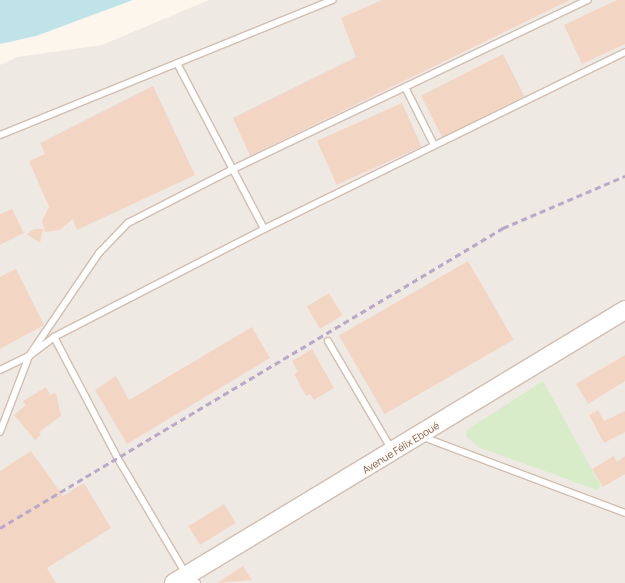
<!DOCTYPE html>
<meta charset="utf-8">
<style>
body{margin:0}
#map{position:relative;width:625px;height:583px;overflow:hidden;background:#fdf6ec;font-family:Manrope,sans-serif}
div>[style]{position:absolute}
.industrial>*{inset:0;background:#efe9e4}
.green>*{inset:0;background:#d8ecc9}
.water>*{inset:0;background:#bfe3e8}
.building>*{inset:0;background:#f3d5c3;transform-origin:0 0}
.roads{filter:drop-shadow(1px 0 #d1beb0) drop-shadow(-1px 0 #d1beb0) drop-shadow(0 1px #d1beb0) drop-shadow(0 -1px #d1beb0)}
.lane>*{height:6px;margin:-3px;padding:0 3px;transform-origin:3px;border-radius:3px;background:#fff}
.secondary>*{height:18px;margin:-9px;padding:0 9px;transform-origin:9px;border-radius:9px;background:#fff}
.rail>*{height:3px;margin-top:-1.5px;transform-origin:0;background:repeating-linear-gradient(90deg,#b9a8c9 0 6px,transparent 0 10px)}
span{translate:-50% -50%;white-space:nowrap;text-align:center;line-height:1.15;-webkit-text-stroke:3px #fffaf3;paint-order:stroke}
.street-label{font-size:10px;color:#7a5c4d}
</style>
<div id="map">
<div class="industrial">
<i style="clip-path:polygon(209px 0,625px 0,625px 583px,0 583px,0 65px,17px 57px,102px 45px)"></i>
</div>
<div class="green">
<i style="clip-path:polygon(543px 381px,601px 486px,597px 490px,478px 447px,466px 436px,467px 430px)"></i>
</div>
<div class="water">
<i style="clip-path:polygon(0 0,133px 0,36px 36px,0 44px)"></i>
</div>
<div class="building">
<i style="clip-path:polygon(382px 0,570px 0,250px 156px,233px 118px,356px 57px,341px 18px)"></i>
<i style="clip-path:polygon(617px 0,625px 0,625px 44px,582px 64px,564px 25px)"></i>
<i style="left:503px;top:54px;width:47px;height:92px;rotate:63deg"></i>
<i style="clip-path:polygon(153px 86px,195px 175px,77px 230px,73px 219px,60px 230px,45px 232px,42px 221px,49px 207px,29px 161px,45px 154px,40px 143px)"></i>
<i style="left:402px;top:103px;width:48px;height:93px;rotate:66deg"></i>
<i style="clip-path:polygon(12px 209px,24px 233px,0 245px,0 214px)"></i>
<i style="clip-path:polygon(34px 229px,43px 229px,40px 243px,27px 234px)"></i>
<i style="left:468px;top:261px;width:91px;height:149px;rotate:60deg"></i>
<i style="clip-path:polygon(16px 269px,44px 325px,0 349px,0 277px)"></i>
<i style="left:329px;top:293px;width:26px;height:26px;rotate:59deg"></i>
<i style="clip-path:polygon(252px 327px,270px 358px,127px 444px,95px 390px,116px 376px,129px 400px)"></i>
<i style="clip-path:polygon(312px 349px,334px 388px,314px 400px,310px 394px,306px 396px,294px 374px,298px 372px,292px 361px)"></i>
<i style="clip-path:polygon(625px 355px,625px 381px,588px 404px,576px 384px)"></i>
<i style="clip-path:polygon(46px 387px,50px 395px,56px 393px,61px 416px,39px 432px,41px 435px,35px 440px,14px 415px,26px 405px,23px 401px)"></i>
<i style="clip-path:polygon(598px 410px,604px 421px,625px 411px,625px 432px,604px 443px,589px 415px)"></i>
<i style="clip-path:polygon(31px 451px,63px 496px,84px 483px,111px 528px,47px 568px,56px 583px,0 583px,0 471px)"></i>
<i style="clip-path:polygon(614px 456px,617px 462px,625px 456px,625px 474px,603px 487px,592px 469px)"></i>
<i style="left:224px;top:504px;width:22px;height:42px;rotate:58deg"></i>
<i style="clip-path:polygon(243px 566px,252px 580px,217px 583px)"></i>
</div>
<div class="roads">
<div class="lane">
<i style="left:178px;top:65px;width:185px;rotate:62.3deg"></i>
<i style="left:405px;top:87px;width:65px;rotate:63.4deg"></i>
<i style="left:0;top:135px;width:359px;rotate:-22.1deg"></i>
<i style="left:54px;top:337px;width:136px;rotate:62.3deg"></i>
<i style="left:117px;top:457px;width:138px;rotate:59.5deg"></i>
<i style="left:187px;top:576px;width:12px;rotate:35deg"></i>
<i style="left:328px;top:341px;width:126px;rotate:59.6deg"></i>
<i style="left:0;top:370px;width:32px;rotate:-26deg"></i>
<i style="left:29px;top:356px;width:31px;rotate:-37deg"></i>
<i style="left:54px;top:337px;width:236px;rotate:-27.2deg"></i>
<i style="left:264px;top:229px;width:402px;rotate:-26.1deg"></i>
<i style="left:0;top:432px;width:81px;rotate:-69.1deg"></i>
<i style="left:29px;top:356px;width:125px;rotate:-55.8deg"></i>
<i style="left:99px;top:253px;width:42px;rotate:-46deg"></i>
<i style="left:128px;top:223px;width:116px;rotate:-27.2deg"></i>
<i style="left:231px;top:170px;width:395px;rotate:-25.5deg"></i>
<i style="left:423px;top:437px;width:216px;rotate:20.6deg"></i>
</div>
<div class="secondary">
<i style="left:174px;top:583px;width:527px;rotate:-31.19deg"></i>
</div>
</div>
<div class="rail">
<i style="left:0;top:528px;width:586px;rotate:-30.81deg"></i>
<i style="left:503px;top:228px;width:133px;rotate:-23.1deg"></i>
</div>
<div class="street-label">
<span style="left:401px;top:448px;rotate:-32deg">Avenue Félix Eboué</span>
</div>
</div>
